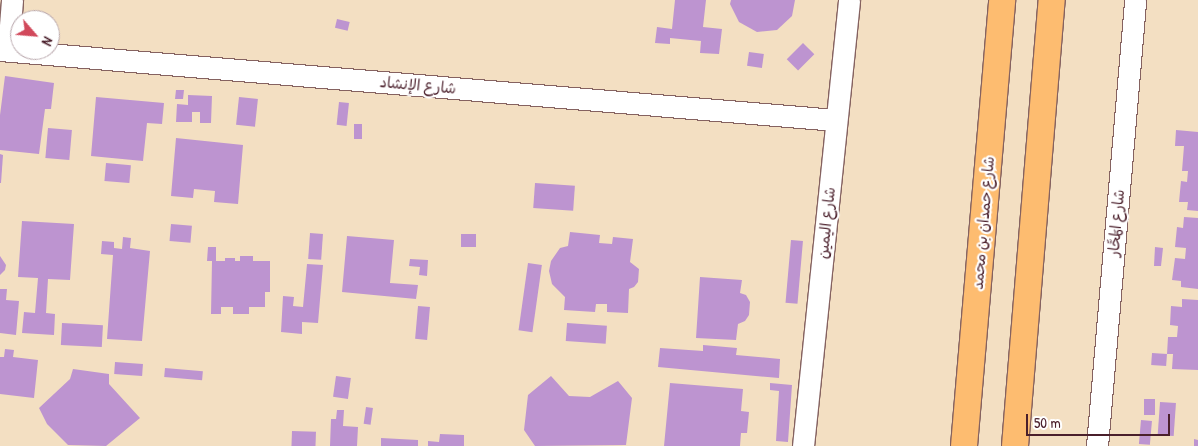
<!DOCTYPE html>
<meta charset="utf-8">
<style>
body{margin:0}
#map{position:relative;width:1198px;height:446px;overflow:hidden;background:#f3dfc2;font-family:"Patrick Hand","Playpen Sans Arabic",sans-serif}
div>[style]{position:absolute}
.building>*{inset:0;background:#bd94d0;transform-origin:0 0}
.roads{filter:drop-shadow(1px 0 #856260) drop-shadow(-1px 0 #856260) drop-shadow(0 1px #856260) drop-shadow(0 -1px #856260)}
.minor>*{height:21px;margin:-10.5px;padding:0 10.5px;transform-origin:10.5px;border-radius:10.5px;background:#fff}
.major>*{height:26px;margin:-13px;padding:0 13px;transform-origin:13px;border-radius:13px;background:#fdbc70}
span{translate:-50% -50%;white-space:nowrap;text-align:center;line-height:1.15;-webkit-text-stroke:4.5px #fff;paint-order:stroke}
.street-label{font-size:15px;color:#4a1f2b}
.north{position:absolute;left:10px;top:10px;width:50px;height:50px;box-sizing:border-box;background:#fff;border:1px solid #b7a5aa;border-radius:50%;rotate:117deg;font-size:14px;font-weight:700;line-height:20px;text-align:center;color:#4a1f2b}
.north::after{content:'';display:block;margin:auto;width:18px;height:22px;background:#d1495b;clip-path:polygon(50% 0,100% 100%,50% 72%,0 100%)}
.scale{position:absolute;left:1026px;top:414px;width:144px;height:22px;box-sizing:border-box;border:2px solid #4a1f2b;border-top:0;padding-left:6px;font-size:15px;line-height:18px;white-space:nowrap;color:#4a1f2b;-webkit-text-stroke:4px #fff;paint-order:stroke}
</style>
<div id="map">
<div class="building">
<i style="clip-path:polygon(675px 0,706px 0,703px 27px,722px 29px,719px 54px,700px 53px,701px 41px,670px 38px,670px 44px,655px 43px,657px 27px,672px 29px)"></i>
<i style="clip-path:polygon(731px 0,795px 0,792px 16px,777px 30px,757px 32px,739px 22px,730px 4px)"></i>
<i style="left:337px;top:19px;width:13px;height:9px;rotate:13deg"></i>
<i style="left:803px;top:43px;width:16px;height:23px;rotate:45deg"></i>
<i style="left:749px;top:52px;width:15px;height:14px;rotate:8deg"></i>
<i style="clip-path:polygon(5px 76px,54px 83px,51px 109px,45px 109px,39px 154px,0 150px,0 115px)"></i>
<i style="clip-path:polygon(176px 90px,184px 90px,183px 99px,175px 99px)"></i>
<i style="clip-path:polygon(188px 95px,212px 96px,211px 123px,200px 123px,200px 112px,192px 112px,192px 122px,176px 122px,177px 104px,188px 105px)"></i>
<i style="clip-path:polygon(96px 97px,164px 103px,162px 124px,147px 123px,143px 161px,91px 156px)"></i>
<i style="left:239px;top:97px;width:19px;height:28px;rotate:6deg"></i>
<i style="left:339px;top:102px;width:10px;height:23px;rotate:6deg"></i>
<i style="left:354px;top:124px;width:8px;height:15px"></i>
<i style="left:48px;top:128px;width:24px;height:30px;rotate:5deg"></i>
<i style="clip-path:polygon(1176px 130px,1198px 132px,1198px 211px,1187px 210px,1188px 202px,1179px 202px,1181px 181px,1187px 182px,1188px 171px,1182px 171px,1184px 146px,1175px 146px)"></i>
<i style="clip-path:polygon(176px 138px,243px 145px,238px 204px,214px 202px,215px 191px,194px 189px,193px 198px,171px 196px)"></i>
<i style="clip-path:polygon(0 154px,3px 155px,1px 183px,0 183px)"></i>
<i style="left:106px;top:163px;width:25px;height:18px;rotate:5deg"></i>
<i style="left:535px;top:183px;width:40px;height:25px;rotate:4deg"></i>
<i style="clip-path:polygon(1184px 217px,1198px 218px,1198px 289px,1181px 287px,1181px 281px,1172px 280px,1175px 258px,1185px 259px,1186px 248px,1175px 247px,1177px 227px,1183px 228px)"></i>
<i style="clip-path:polygon(22px 221px,74px 224px,70px 280px,48px 279px,46px 313px,55px 314px,54px 335px,22px 333px,24px 312px,35px 313px,38px 278px,18px 277px)"></i>
<i style="left:171px;top:224px;width:21px;height:17px;rotate:5deg"></i>
<i style="clip-path:polygon(570px 232px,600px 235px,599px 243px,612px 244px,613px 237px,633px 239px,630px 262px,639px 269px,638px 282px,634px 287px,629px 289px,628px 313px,607px 312px,607px 304px,596px 304px,595px 312px,564px 310px,565px 297px,552px 284px,549px 271px,551px 261px,560px 248px,568px 246px)"></i>
<i style="left:310px;top:233px;width:13px;height:26px;rotate:4deg"></i>
<i style="left:461px;top:234px;width:15px;height:13px"></i>
<i style="clip-path:polygon(347px 236px,394px 240px,390px 283px,418px 285px,416px 299px,342px 292px)"></i>
<i style="clip-path:polygon(123px 237px,131px 238px,130px 248px,150px 251px,142px 341px,107px 339px,113px 255px,101px 254px,102px 241px,114px 242px,114px 248px,122px 249px)"></i>
<i style="left:791px;top:240px;width:12px;height:63px;rotate:5deg"></i>
<i style="clip-path:polygon(208px 247px,216px 247px,216px 261px,225px 261px,225px 258px,235px 258px,235px 261px,240px 261px,240px 256px,253px 256px,253px 261px,270px 261px,270px 292px,265px 292px,265px 307px,249px 307px,249px 314px,233px 314px,233px 307px,221px 307px,221px 314px,211px 314px,212px 261px,207px 261px)"></i>
<i style="clip-path:polygon(1155px 247px,1163px 248px,1161px 266px,1154px 266px)"></i>
<i style="clip-path:polygon(0 256px,6px 265px,5px 270px,0 275px)"></i>
<i style="clip-path:polygon(410px 259px,428px 260px,427px 276px,419px 275px,420px 267px,409px 266px)"></i>
<i style="left:528px;top:263px;width:14px;height:68px;rotate:8deg"></i>
<i style="clip-path:polygon(307px 264px,323px 265px,318px 323px,302px 322px,302px 334px,281px 332px,283px 296px,294px 297px,293px 306px,303px 307px)"></i>
<i style="clip-path:polygon(700px 277px,742px 280px,740px 293px,746px 295px,750px 302px,749px 315px,745px 321px,738px 324px,736px 340px,696px 338px)"></i>
<i style="clip-path:polygon(0 289px,7px 289px,6px 300px,19px 301px,16px 335px,0 333px)"></i>
<i style="clip-path:polygon(1182px 299px,1198px 300px,1198px 370px,1172px 369px,1173px 354px,1167px 354px,1168px 337px,1177px 337px,1178px 326px,1170px 325px,1171px 306px,1182px 307px)"></i>
<i style="left:418px;top:306px;width:12px;height:33px;rotate:5deg"></i>
<i style="left:62px;top:323px;width:41px;height:22px;rotate:3deg"></i>
<i style="left:567px;top:323px;width:40px;height:18px;rotate:4deg"></i>
<i style="clip-path:polygon(703px 345px,737px 348px,736px 355px,780px 359px,779px 378px,658px 367px,660px 348px,703px 351px)"></i>
<i style="clip-path:polygon(5px 349px,14px 350px,13px 357px,38px 360px,34px 398px,0 394px,0 357px,4px 357px)"></i>
<i style="left:1152px;top:353px;width:15px;height:12px;rotate:4deg"></i>
<i style="left:115px;top:362px;width:28px;height:12px;rotate:4deg"></i>
<i style="left:165px;top:368px;width:38px;height:9px;rotate:5deg"></i>
<i style="clip-path:polygon(73px 369px,109px 374px,109px 384px,140px 418px,106px 446px,68px 445px,47px 424px,39px 408px,70px 379px)"></i>
<i style="left:336px;top:376px;width:15px;height:21px;rotate:8deg"></i>
<i style="clip-path:polygon(551px 376px,569px 396px,590px 397px,618px 381px,632px 398px,626px 445px,535px 446px,524px 430px,528px 395px)"></i>
<i style="clip-path:polygon(670px 383px,743px 389px,741px 411px,749px 412px,747px 433px,741px 433px,740px 446px,664px 446px)"></i>
<i style="clip-path:polygon(770px 383px,792px 385px,788px 442px,776px 441px,779px 391px,770px 390px)"></i>
<i style="left:1144px;top:399px;width:11px;height:16px"></i>
<i style="left:1160px;top:402px;width:16px;height:33px;rotate:4deg"></i>
<i style="left:366px;top:407px;width:7px;height:17px;rotate:8deg"></i>
<i style="clip-path:polygon(337px 410px,344px 410px,343px 426px,358px 427px,357px 446px,330px 446px,331px 419px,336px 419px)"></i>
<i style="left:1141px;top:420px;width:11px;height:24px;rotate:5deg"></i>
<i style="left:292px;top:431px;width:24px;height:15px;rotate:2deg"></i>
<i style="clip-path:polygon(440px 434px,464px 435px,464px 446px,428px 446px,428px 441px,439px 442px)"></i>
<i style="clip-path:polygon(381px 438px,418px 440px,418px 446px,381px 446px)"></i>
<i style="clip-path:polygon(1194px 439px,1198px 440px,1198px 446px,1194px 446px)"></i>
</div>
<div class="roads">
<div class="minor">
<i style="left:0;top:50px;width:839px;rotate:4.79deg"></i>
<i style="left:8px;top:50px;width:50px;rotate:-85.4deg"></i>
<i style="left:803px;top:446px;width:448px;rotate:-84.1deg"></i>
<i style="left:1097px;top:446px;width:448px;rotate:-85.1deg"></i>
</div>
<div class="major">
<i style="left:964px;top:446px;width:448px;rotate:-85.1deg"></i>
<i style="left:1015px;top:446px;width:448px;rotate:-85.3deg"></i>
</div>
</div>
<div class="street-label">
<span style="left:418px;top:85px;rotate:5deg">شارع الإنشاد</span>
<span style="left:826px;top:223px;rotate:-84deg">شارع اليمين</span>
<span style="left:983px;top:223px;rotate:-85deg">شارع حمدان بن محمد</span>
<span style="left:1116px;top:223px;rotate:-85deg">شارع المَحَّار</span>
</div>
<div class="north">N</div>
<div class="scale">50 m</div>
</div>
